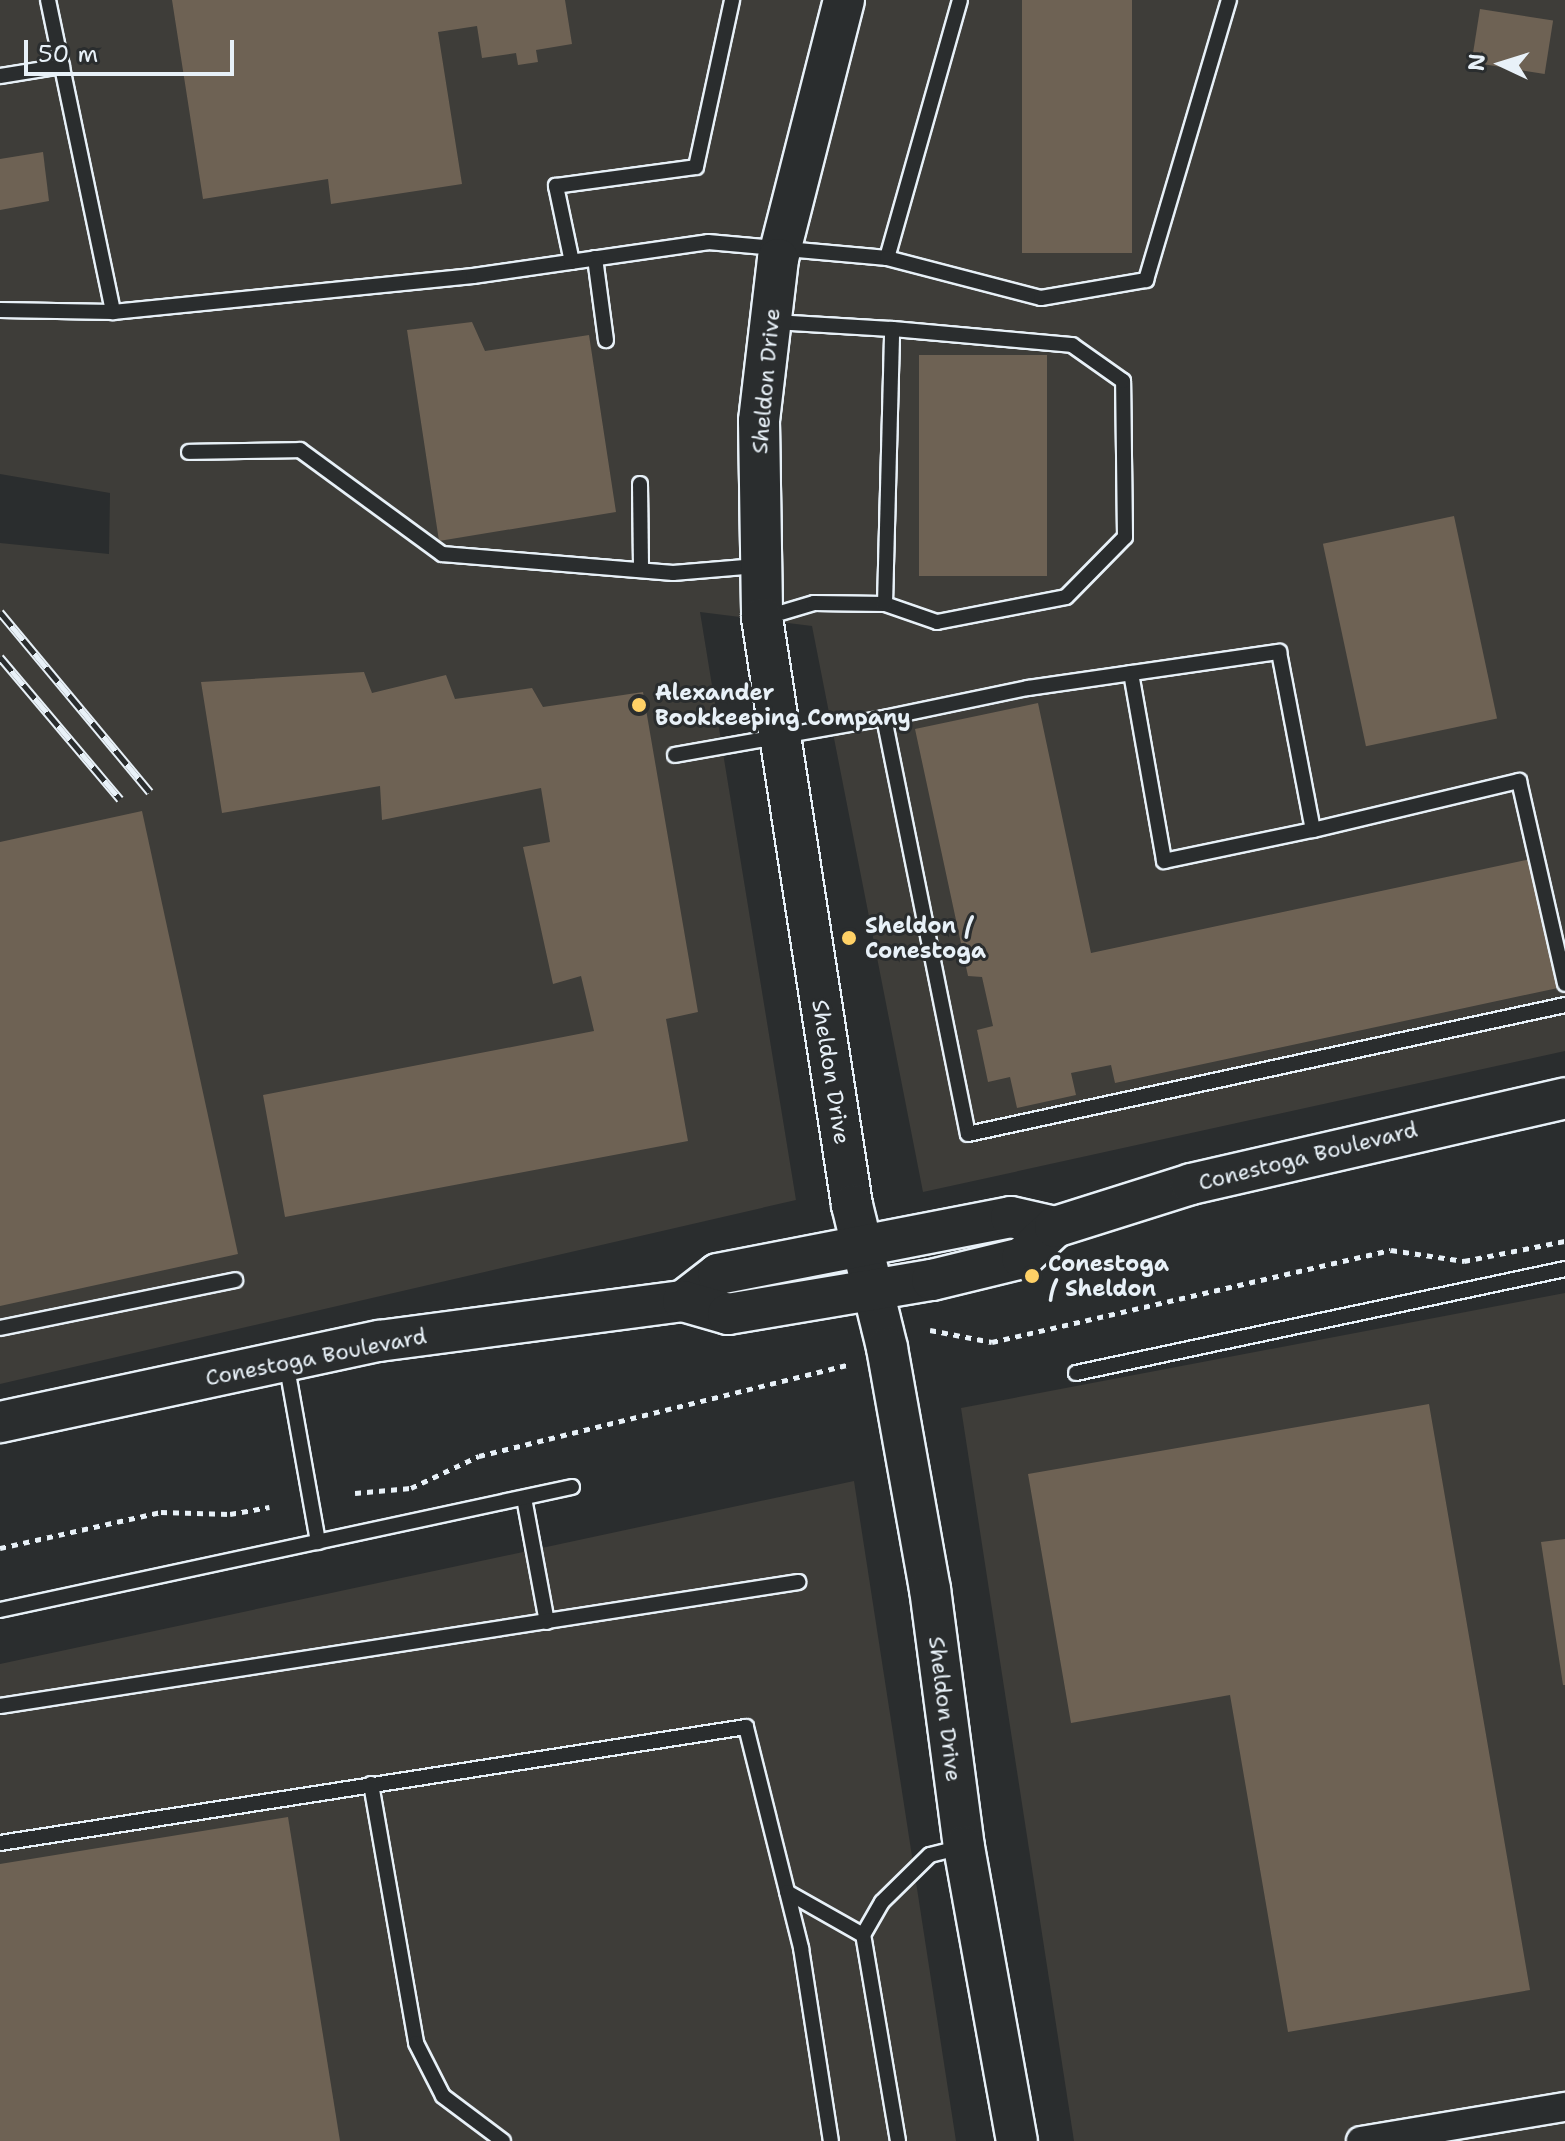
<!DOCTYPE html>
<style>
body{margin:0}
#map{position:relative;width:1565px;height:2141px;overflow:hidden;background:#2a2d2e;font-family:"Shantell Sans",sans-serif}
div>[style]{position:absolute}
.built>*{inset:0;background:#3e3d39}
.building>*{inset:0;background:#6e6254;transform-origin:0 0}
.path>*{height:5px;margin-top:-2.5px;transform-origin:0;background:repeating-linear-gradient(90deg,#e8f1f8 0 6px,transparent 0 12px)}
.roads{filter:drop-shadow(2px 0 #e8f1f8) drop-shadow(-2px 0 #e8f1f8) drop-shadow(0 2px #e8f1f8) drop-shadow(0 -2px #e8f1f8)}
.lane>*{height:14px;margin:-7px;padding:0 7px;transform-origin:7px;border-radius:7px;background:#2a2d2e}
.street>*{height:28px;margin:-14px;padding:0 14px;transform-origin:14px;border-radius:14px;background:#2a2d2e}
.secondary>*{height:40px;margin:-20px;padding:0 20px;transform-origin:20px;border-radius:20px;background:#2a2d2e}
.rail>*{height:9px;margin-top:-4.5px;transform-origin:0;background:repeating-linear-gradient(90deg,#2a2d2e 0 18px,#e8f1f8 0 36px);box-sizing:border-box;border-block:2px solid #e8f1f8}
.dots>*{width:22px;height:22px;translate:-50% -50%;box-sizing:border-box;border:4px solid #2a2d2e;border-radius:50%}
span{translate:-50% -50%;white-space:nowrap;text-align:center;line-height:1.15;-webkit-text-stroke:6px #2a2d2e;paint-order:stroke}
.street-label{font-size:22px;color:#e8f1f8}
.poi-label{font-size:22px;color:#e8f1f8;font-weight:700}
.left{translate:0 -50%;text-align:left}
.north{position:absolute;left:1461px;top:24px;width:80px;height:80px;-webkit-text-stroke:6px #2a2d2e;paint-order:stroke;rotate:274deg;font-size:22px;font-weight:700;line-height:32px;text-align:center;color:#e8f1f8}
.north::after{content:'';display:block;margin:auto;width:28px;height:36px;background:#e8f1f8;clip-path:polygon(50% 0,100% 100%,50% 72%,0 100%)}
.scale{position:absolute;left:24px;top:40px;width:210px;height:36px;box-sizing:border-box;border:4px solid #e8f1f8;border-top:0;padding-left:10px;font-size:24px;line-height:28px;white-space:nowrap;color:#e8f1f8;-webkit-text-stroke:6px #2a2d2e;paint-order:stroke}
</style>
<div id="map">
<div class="built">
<i style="clip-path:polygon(0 0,1565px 0,1565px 1051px,923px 1192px,812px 626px,700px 612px,796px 1200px,0 1384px,0 543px,109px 554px,110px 493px,0 474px)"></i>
<i style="clip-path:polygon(1565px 1293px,1565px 2141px,1074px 2141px,961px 1408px)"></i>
<i style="clip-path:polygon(854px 1481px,956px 2141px,0 2141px,0 1664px)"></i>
</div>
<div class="building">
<i style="clip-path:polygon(172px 0,565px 0,572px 44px,536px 50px,538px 62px,518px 65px,516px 53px,482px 58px,477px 26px,438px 32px,462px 184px,331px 204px,328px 179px,203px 199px)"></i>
<i style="left:1022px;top:0;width:110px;height:253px"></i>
<i style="left:1480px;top:9px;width:74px;height:54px;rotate:9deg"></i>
<i style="clip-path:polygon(43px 152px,49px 201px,0 210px,0 159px)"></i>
<i style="clip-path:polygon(472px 322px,485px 351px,589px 335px,616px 512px,439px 541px,407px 330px)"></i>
<i style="left:919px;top:355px;width:128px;height:221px"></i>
<i style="left:1454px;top:516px;width:207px;height:134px;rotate:78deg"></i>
<i style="clip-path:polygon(364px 672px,372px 693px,446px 675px,455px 699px,532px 688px,543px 707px,643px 692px,698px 1012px,666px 1019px,688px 1141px,285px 1217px,263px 1095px,594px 1031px,581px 976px,553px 984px,523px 847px,550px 842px,541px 788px,382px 820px,380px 786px,222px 813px,201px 682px)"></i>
<i style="clip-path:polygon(1038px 703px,1091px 953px,1531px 859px,1558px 988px,1115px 1083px,1111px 1065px,1071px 1073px,1076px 1095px,1017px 1108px,1010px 1077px,988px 1082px,977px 1030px,993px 1026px,982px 977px,968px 976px,915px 729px)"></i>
<i style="clip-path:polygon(142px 811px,238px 1254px,0 1306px,0 842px)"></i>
<i style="clip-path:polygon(1429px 1404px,1530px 1990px,1288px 2032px,1230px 1695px,1071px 1723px,1028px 1474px)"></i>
<i style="clip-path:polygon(1565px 1539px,1565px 1685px,1563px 1685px,1541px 1542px)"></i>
<i style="clip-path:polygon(288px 1817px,340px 2141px,0 2141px,0 1864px)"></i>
</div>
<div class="path">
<i style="left:930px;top:1330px;width:63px;rotate:11deg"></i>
<i style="left:992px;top:1342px;width:409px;rotate:-13deg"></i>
<i style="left:1391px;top:1250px;width:74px;rotate:8.6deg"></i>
<i style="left:1464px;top:1261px;width:103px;rotate:-11.2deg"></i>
<i style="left:355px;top:1493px;width:56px;rotate:-5.1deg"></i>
<i style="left:411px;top:1488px;width:75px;rotate:-25.2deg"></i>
<i style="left:479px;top:1456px;width:382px;rotate:-13.9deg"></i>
<i style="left:0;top:1548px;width:165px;rotate:-12.6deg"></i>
<i style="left:161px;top:1512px;width:69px;rotate:1.7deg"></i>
<i style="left:230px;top:1514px;width:40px;rotate:-10deg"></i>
</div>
<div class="roads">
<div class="lane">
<i style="left:48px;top:0;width:319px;rotate:78.2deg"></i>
<i style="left:113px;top:312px;width:362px;rotate:-5.7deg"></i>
<i style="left:473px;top:276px;width:237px;rotate:-8.2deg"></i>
<i style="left:708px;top:242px;width:180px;rotate:5.1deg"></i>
<i style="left:887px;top:258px;width:268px;rotate:-74.2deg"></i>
<i style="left:0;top:76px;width:63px;rotate:-9.2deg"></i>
<i style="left:595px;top:258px;width:83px;rotate:82.4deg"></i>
<i style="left:887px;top:258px;width:159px;rotate:14.6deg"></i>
<i style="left:1041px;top:298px;width:107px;rotate:-9.7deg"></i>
<i style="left:1146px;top:280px;width:292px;rotate:-73.5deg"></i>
<i style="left:572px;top:262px;width:78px;rotate:-101.9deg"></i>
<i style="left:556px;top:186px;width:141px;rotate:-7.7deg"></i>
<i style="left:696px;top:167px;width:171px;rotate:-77.8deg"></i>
<i style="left:0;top:310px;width:113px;rotate:1deg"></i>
<i style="left:189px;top:452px;width:111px;rotate:-1deg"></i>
<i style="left:300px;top:450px;width:176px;rotate:36.2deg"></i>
<i style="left:442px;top:554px;width:232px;rotate:4.7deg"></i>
<i style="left:673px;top:573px;width:84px;rotate:-4.8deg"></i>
<i style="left:640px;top:484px;width:86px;rotate:89.3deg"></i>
<i style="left:885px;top:604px;width:55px;rotate:19.1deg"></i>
<i style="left:937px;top:622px;width:131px;rotate:-11deg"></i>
<i style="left:1066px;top:597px;width:84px;rotate:-45.5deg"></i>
<i style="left:1125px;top:537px;width:156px;rotate:-90.7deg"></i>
<i style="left:1123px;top:381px;width:62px;rotate:-144.8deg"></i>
<i style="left:1072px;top:345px;width:181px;rotate:-174.9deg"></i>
<i style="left:767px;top:617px;width:49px;rotate:-16.6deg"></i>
<i style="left:814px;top:603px;width:71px;rotate:0.8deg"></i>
<i style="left:885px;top:604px;width:275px;rotate:-88.5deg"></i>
<i style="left:892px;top:329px;width:119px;rotate:-176.6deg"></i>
<i style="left:1131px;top:673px;width:191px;rotate:80deg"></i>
<i style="left:1164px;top:861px;width:152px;rotate:-11.8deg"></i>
<i style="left:884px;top:718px;width:147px;rotate:-11.8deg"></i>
<i style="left:1028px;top:688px;width:254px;rotate:-8.2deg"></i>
<i style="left:1279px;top:652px;width:181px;rotate:79.2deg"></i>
<i style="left:1313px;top:830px;width:212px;rotate:-13.4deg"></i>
<i style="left:1519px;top:781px;width:208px;rotate:77.2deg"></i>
<i style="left:675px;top:755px;width:212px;rotate:-10deg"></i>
<i style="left:884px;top:718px;width:424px;rotate:78.6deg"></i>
<i style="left:968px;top:1134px;width:611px;rotate:-12.19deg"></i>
<i style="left:0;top:1328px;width:240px;rotate:-11.5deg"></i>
<i style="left:286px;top:1362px;width:183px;rotate:79.9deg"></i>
<i style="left:1076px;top:1373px;width:500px;rotate:-12deg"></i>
<i style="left:524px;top:1498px;width:126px;rotate:79.5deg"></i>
<i style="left:0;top:1610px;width:585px;rotate:-12.14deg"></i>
<i style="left:0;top:1706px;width:808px;rotate:-8.83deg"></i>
<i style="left:371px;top:1784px;width:263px;rotate:80.1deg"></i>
<i style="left:416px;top:2043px;width:59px;rotate:63deg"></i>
<i style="left:443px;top:2096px;width:75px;rotate:36.9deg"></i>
<i style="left:0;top:1843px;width:755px;rotate:-8.84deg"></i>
<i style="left:746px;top:1727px;width:228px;rotate:76deg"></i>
<i style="left:801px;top:1948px;width:195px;rotate:81.2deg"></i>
<i style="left:787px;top:1892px;width:87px;rotate:29.5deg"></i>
<i style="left:898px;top:2141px;width:209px;rotate:-99.6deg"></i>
<i style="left:863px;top:1935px;width:38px;rotate:-60deg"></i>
<i style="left:882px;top:1902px;width:67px;rotate:-44.4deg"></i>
<i style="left:930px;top:1855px;width:34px;rotate:-14deg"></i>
</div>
<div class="street">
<i style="left:1361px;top:2141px;width:207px;rotate:-9.5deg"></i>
</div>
<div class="secondary">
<i style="left:844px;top:0;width:267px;rotate:104.3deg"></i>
<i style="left:778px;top:259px;width:163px;rotate:96.7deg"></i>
<i style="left:759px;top:421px;width:197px;rotate:89.1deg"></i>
<i style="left:762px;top:618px;width:594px;rotate:81.28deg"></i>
<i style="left:852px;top:1205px;width:147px;rotate:76.2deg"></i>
<i style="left:887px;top:1348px;width:245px;rotate:79.9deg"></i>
<i style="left:930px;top:1589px;width:260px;rotate:82.5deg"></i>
<i style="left:964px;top:1847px;width:299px;rotate:79.8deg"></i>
<i style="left:683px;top:1301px;width:44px;rotate:-37.6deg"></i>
<i style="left:718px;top:1274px;width:298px;rotate:-11deg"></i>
<i style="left:1011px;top:1217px;width:45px;rotate:12.8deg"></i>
<i style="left:0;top:1422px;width:388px;rotate:-12.1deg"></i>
<i style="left:379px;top:1341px;width:307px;rotate:-7.5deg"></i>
<i style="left:683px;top:1301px;width:47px;rotate:16.1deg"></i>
<i style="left:728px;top:1314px;width:207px;rotate:-9.5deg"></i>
<i style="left:932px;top:1280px;width:93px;rotate:-13.7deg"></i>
<i style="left:1022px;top:1258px;width:45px;rotate:-43.2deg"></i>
<i style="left:1055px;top:1227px;width:143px;rotate:-17.5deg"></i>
<i style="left:1191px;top:1184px;width:384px;rotate:-12.9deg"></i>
</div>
</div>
<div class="rail">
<i style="left:0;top:612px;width:234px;rotate:50.2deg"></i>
<i style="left:0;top:657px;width:186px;rotate:49.8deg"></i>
</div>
<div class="dots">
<i style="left:639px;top:705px;background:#ffd166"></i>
<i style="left:849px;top:938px;background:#ffd166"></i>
<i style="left:1032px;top:1276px;background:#ffd166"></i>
</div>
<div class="street-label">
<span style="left:766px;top:381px;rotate:-85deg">Sheldon Drive</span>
<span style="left:831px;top:1072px;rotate:81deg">Sheldon Drive</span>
<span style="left:1308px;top:1156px;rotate:-14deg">Conestoga Boulevard</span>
<span style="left:316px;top:1357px;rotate:-11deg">Conestoga Boulevard</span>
<span style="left:945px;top:1709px;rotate:83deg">Sheldon Drive</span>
</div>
<div class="poi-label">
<span class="left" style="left:655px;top:705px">Alexander<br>Bookkeeping Company</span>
<span class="left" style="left:865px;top:938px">Sheldon /<br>Conestoga</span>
<span class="left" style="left:1048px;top:1276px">Conestoga<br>/ Sheldon</span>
</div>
<div class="north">N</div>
<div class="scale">50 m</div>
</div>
